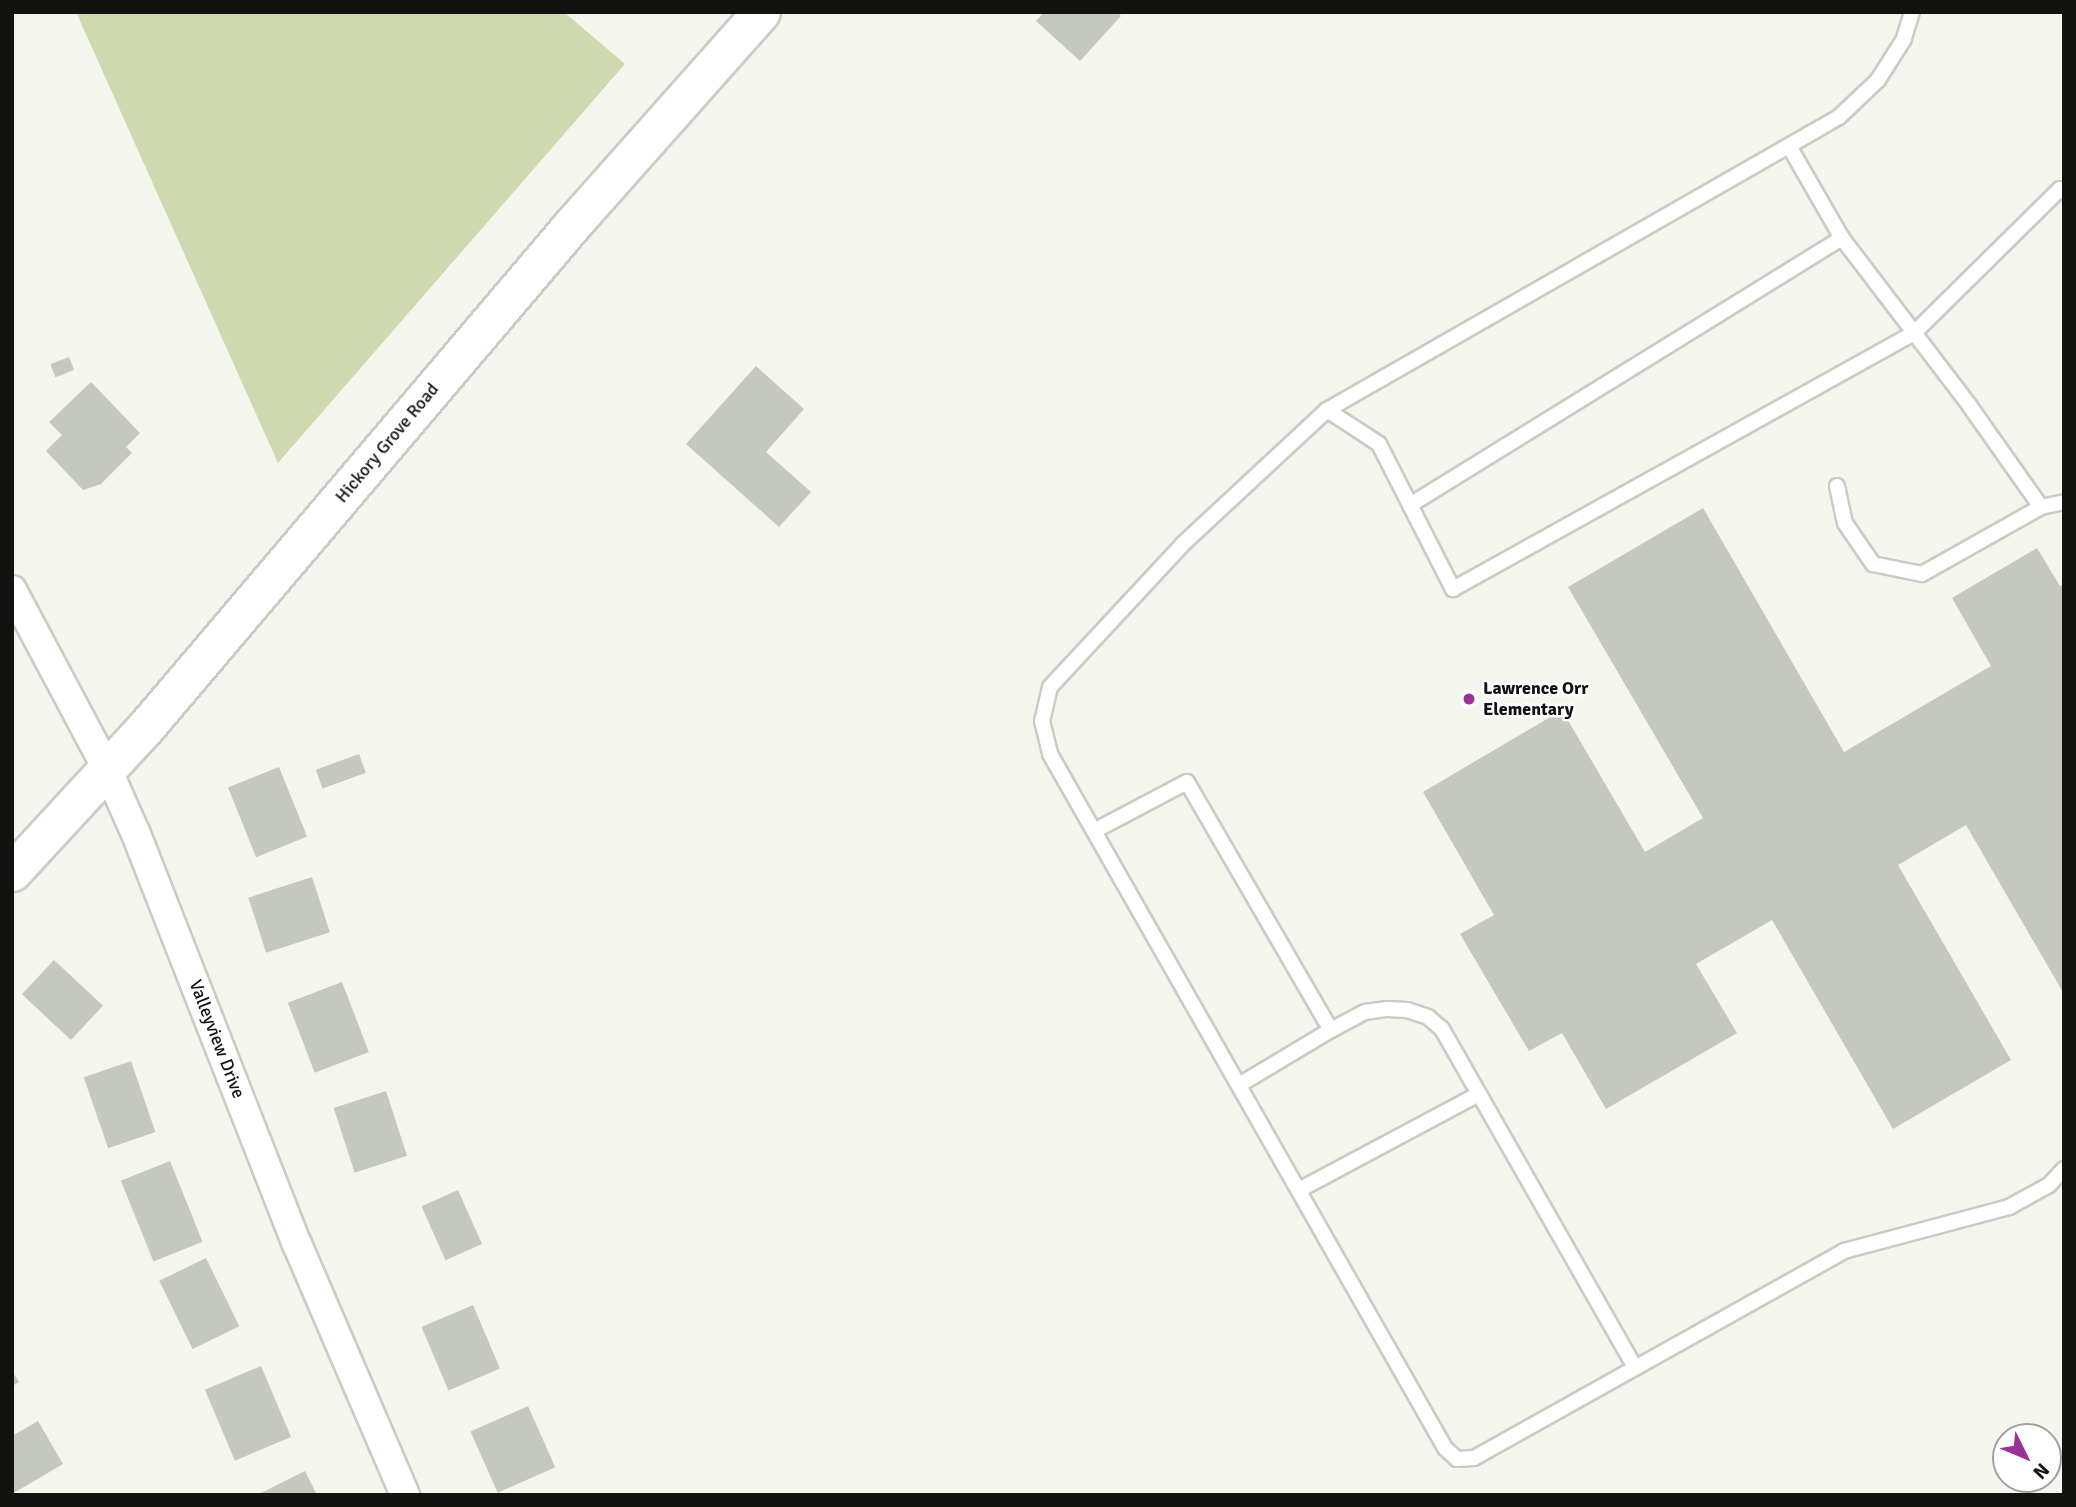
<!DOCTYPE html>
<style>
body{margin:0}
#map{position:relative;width:2076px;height:1507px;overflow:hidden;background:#f4f6ed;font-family:Signika,sans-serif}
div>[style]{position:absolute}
.green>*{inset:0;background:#ced9b0}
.building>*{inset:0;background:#c5c8be;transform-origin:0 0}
.roads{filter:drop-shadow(2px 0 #c9ccc3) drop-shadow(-2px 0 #c9ccc3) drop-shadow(0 2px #c9ccc3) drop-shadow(0 -2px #c9ccc3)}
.service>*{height:14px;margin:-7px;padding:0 7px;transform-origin:7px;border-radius:7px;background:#fff}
.minor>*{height:28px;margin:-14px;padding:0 14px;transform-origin:14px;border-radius:14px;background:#fff}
.tertiary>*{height:37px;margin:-18.5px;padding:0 18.5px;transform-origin:18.5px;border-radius:18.5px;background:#fff}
.dots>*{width:19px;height:19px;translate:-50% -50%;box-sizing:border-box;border:4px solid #fff;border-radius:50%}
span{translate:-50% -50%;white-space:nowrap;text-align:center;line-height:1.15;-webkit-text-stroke:5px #fff;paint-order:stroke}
.street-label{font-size:18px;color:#121310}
.poi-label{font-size:18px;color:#121310;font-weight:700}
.left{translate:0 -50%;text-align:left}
.frame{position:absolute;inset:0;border:14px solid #121310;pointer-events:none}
.north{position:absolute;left:1992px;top:1423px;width:70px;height:70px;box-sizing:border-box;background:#fff;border:2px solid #a0a19f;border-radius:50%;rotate:133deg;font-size:19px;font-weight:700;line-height:28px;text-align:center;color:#121310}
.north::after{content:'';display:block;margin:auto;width:24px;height:32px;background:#9a3296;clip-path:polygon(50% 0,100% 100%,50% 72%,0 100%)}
</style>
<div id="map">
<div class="green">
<i style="clip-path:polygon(76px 12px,564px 12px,625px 64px,278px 463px)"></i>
</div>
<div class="building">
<i style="clip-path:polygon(1044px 12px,1117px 12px,1121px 16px,1080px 61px,1036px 21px)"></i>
<i style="left:69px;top:357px;width:14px;height:20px;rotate:69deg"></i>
<i style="clip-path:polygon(756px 366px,804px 409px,766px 452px,811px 492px,779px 527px,686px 444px)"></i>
<i style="clip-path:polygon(91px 382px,140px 433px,126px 447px,132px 453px,101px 484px,83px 490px,46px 451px,62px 435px,49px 422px)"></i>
<i style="clip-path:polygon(1703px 508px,1844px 752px,1991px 666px,1952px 598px,2037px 548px,2060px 586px,2064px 584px,2064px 994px,1966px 825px,1898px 865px,2011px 1060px,1893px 1129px,1772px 920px,1696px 964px,1737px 1033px,1606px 1109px,1562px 1033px,1529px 1051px,1460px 934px,1494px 915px,1423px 792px,1562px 710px,1645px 852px,1703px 818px,1568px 587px)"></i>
<i style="left:359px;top:754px;width:20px;height:46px;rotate:70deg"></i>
<i style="left:279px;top:767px;width:75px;height:55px;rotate:68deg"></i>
<i style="left:312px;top:877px;width:58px;height:67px;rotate:72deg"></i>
<i style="left:54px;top:960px;width:67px;height:47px;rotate:43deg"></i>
<i style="left:342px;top:982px;width:75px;height:58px;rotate:69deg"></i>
<i style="left:131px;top:1061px;width:75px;height:50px;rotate:71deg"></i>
<i style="left:386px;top:1091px;width:68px;height:55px;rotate:72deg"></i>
<i style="left:170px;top:1161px;width:87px;height:53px;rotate:68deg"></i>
<i style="left:458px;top:1190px;width:59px;height:40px;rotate:66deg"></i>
<i style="left:206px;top:1258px;width:76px;height:52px;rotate:64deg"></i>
<i style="left:473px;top:1305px;width:69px;height:56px;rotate:67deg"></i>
<i style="left:261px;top:1366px;width:77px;height:61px;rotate:67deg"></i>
<i style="clip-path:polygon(12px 1371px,19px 1382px,12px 1386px)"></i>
<i style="left:528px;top:1406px;width:67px;height:63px;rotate:66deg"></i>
<i style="clip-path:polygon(38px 1421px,63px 1464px,12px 1494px,12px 1436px)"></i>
<i style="clip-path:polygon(305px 1471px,317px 1495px,257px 1495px)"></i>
</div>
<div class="roads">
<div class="service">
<i style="left:1912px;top:12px;width:28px;rotate:107deg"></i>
<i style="left:1904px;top:39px;width:49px;rotate:122.4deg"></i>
<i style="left:1878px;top:80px;width:54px;rotate:136.5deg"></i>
<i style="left:1839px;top:117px;width:590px;rotate:150.22deg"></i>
<i style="left:1327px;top:410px;width:197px;rotate:137.1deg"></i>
<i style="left:1183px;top:544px;width:195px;rotate:132.9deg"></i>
<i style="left:1050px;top:687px;width:35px;rotate:103deg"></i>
<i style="left:1042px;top:721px;width:34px;rotate:76deg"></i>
<i style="left:1050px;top:754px;width:799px;rotate:60.35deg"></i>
<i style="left:1445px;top:1448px;width:16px;rotate:43deg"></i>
<i style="left:1457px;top:1459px;width:17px;rotate:-3deg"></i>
<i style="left:1474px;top:1458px;width:424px;rotate:-29.2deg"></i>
<i style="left:1844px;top:1251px;width:171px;rotate:-14.9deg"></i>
<i style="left:2009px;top:1207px;width:46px;rotate:-28.8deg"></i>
<i style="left:2049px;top:1185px;width:22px;rotate:-47deg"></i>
<i style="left:1789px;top:146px;width:106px;rotate:60.1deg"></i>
<i style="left:1842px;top:238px;width:210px;rotate:52.7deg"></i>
<i style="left:1969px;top:405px;width:125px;rotate:54.8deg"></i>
<i style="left:2041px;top:507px;width:24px;rotate:-12deg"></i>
<i style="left:1327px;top:410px;width:62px;rotate:33.2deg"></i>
<i style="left:1379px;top:444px;width:163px;rotate:63deg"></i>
<i style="left:1453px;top:589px;width:527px;rotate:-29.04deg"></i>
<i style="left:1914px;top:333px;width:205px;rotate:-44.6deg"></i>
<i style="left:2060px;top:189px;width:5px;rotate:37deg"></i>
<i style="left:1837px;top:486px;width:38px;rotate:78deg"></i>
<i style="left:1845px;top:523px;width:50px;rotate:55.7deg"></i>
<i style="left:1873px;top:564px;width:50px;rotate:11.5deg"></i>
<i style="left:1922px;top:574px;width:137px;rotate:-29.4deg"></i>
<i style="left:1410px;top:505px;width:508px;rotate:-31.72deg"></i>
<i style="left:1094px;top:831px;width:105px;rotate:-27.8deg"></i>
<i style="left:1187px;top:782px;width:287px;rotate:59.9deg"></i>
<i style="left:1331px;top:1030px;width:38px;rotate:-28deg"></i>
<i style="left:1365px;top:1012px;width:22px;rotate:-8deg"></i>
<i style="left:1387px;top:1009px;width:20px;rotate:3deg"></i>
<i style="left:1407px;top:1010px;width:22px;rotate:18deg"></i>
<i style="left:1428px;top:1017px;width:18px;rotate:41deg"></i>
<i style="left:1442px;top:1029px;width:390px;rotate:60.3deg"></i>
<i style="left:1239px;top:1085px;width:107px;rotate:-30.9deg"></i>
<i style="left:1299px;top:1190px;width:204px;rotate:-28.1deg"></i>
</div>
<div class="minor">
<i style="left:12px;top:590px;width:203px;rotate:62deg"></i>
<i style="left:107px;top:769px;width:71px;rotate:66deg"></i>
<i style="left:136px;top:834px;width:440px;rotate:68.6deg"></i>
<i style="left:297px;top:1244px;width:273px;rotate:66.7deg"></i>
</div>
<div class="tertiary">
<i style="left:12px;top:872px;width:196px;rotate:-47.3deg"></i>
<i style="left:145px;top:728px;width:658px;rotate:-49.68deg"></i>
<i style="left:571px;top:226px;width:286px;rotate:-48.4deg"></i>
</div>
</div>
<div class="dots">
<i style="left:1469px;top:699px;background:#9a3296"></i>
</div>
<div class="street-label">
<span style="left:387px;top:443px;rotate:-50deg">Hickory Grove Road</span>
<span style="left:217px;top:1039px;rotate:69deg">Valleyview Drive</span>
</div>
<div class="poi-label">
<span class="left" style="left:1483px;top:699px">Lawrence Orr<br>Elementary</span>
</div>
<div class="frame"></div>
<div class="north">N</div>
</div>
